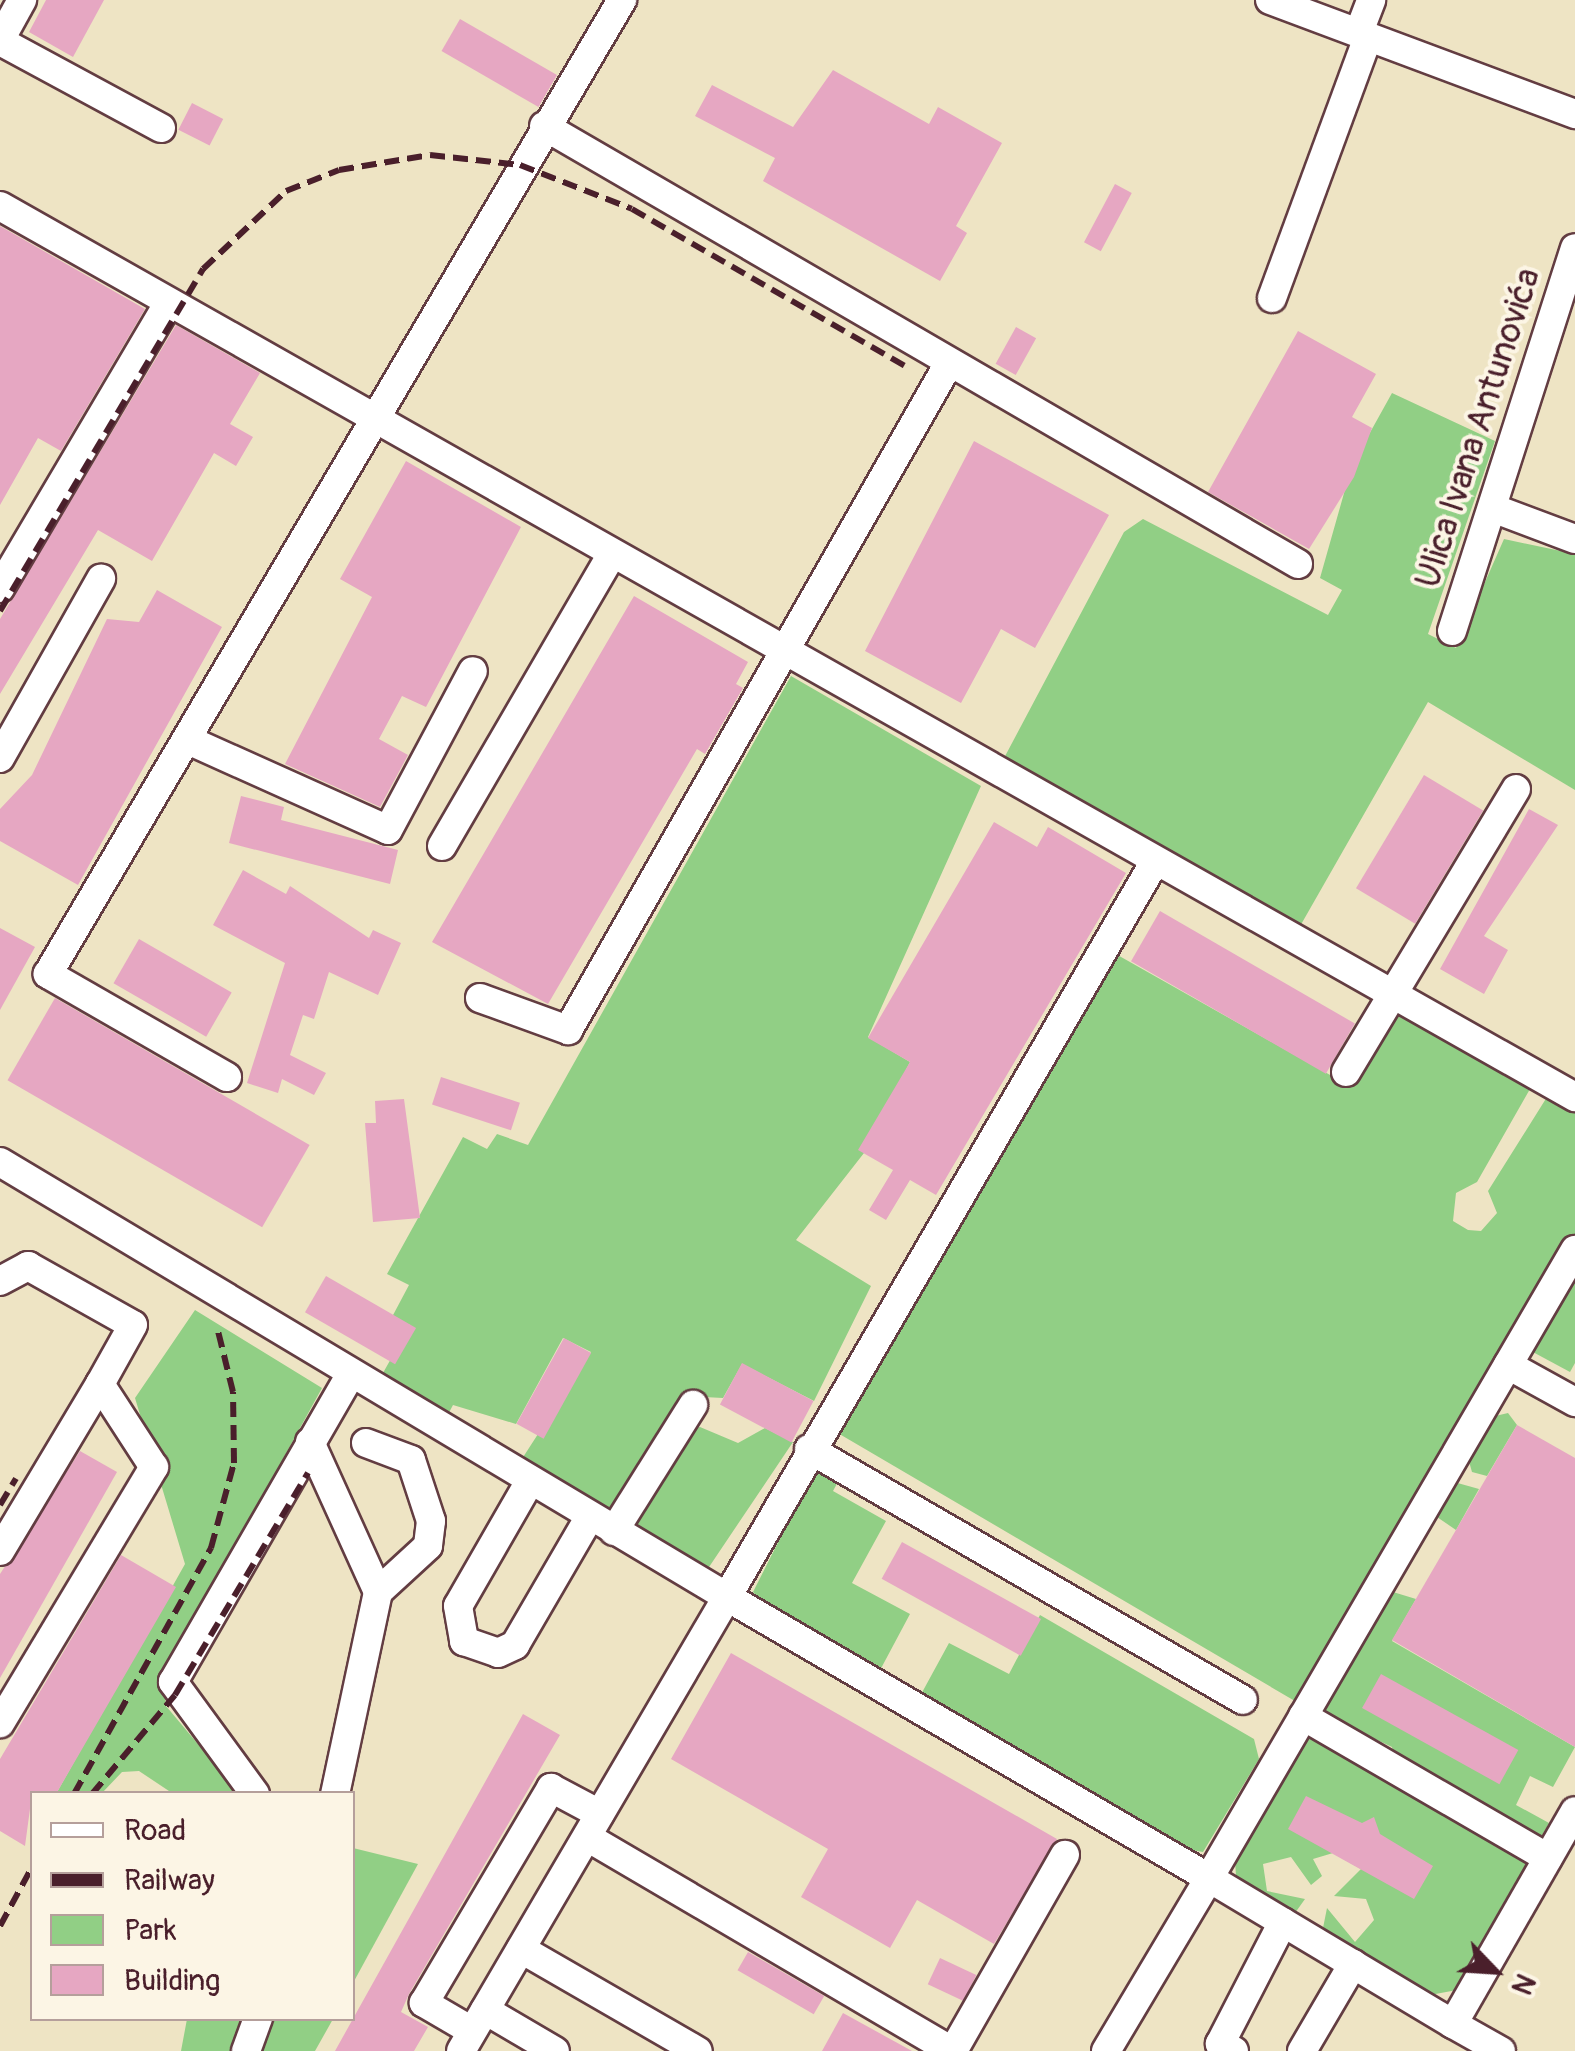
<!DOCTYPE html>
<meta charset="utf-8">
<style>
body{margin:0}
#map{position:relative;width:1575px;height:2051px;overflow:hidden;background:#eee4c4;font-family:Pangolin,sans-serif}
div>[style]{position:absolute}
.green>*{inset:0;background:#91cf85}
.building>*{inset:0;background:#e6a7c2;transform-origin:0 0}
.roads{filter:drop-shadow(2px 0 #633d42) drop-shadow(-2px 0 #633d42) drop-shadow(0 2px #633d42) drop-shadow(0 -2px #633d42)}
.minor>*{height:28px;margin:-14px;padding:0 14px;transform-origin:14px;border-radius:14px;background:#fff}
.rail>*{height:6px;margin-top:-3px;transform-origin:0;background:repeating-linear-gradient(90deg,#4a1f2b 0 15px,transparent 0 23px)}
span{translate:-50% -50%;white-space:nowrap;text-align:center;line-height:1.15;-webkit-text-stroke:8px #fcf5e5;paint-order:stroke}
.street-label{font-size:35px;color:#4a1f2b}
.legend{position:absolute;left:30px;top:1791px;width:325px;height:230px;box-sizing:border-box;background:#fcf5e5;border:2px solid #b59f9b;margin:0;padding:12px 18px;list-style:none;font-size:30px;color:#4a1f2b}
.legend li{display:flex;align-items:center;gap:20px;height:50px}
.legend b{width:50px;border:2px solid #b59f9b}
.north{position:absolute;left:1445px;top:1921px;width:100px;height:100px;-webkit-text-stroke:8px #fcf5e5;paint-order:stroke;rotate:115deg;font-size:28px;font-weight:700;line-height:40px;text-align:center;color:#4a1f2b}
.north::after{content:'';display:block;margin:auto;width:35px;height:45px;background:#4a1f2b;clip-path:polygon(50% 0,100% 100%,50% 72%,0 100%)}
</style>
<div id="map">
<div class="green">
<i style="clip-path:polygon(1392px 393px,1495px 441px,1428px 634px,1456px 648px,1504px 539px,1575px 554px,1575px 790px,1428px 702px,1299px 928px,1003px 760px,1124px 532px,1143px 519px,1328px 615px,1342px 590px,1320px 578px,1352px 465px)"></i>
<i style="clip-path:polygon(791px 676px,981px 786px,868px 1037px,910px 1062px,864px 1153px,796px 1240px,871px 1286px,814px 1401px,742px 1364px,723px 1398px,685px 1396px,610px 1515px,518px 1465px,591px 1352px,563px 1338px,516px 1424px,453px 1405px,444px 1422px,379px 1380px,410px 1325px,392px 1317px,409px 1285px,387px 1274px,463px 1137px,487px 1149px,497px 1134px,528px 1145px)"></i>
<i style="clip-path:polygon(1114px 953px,1346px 1084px,1396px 1012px,1530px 1089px,1477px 1182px,1456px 1193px,1453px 1221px,1468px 1230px,1481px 1231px,1497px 1213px,1488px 1191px,1547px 1097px,1575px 1112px,1575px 1234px,1300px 1704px,836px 1432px)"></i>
<i style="clip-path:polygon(1575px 1270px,1575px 1363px,1570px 1372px,1531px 1351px)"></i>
<i style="clip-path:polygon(195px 1310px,322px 1388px,163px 1677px,166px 1706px,239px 1793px,172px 1793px,139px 1771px,122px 1772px,102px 1793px,56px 1794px,185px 1564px,135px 1398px)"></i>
<i style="clip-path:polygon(1508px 1413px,1517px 1425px,1487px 1476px,1472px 1472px,1468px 1458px,1491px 1417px)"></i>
<i style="clip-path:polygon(700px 1427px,738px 1443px,765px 1428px,793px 1442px,705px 1573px,630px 1527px,685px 1430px)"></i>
<i style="clip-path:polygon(830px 1470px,840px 1478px,833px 1491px,886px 1521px,852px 1583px,910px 1614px,878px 1674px,771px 1613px,753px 1592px,812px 1475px)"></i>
<i style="clip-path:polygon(1454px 1482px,1479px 1489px,1456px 1530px,1437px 1517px)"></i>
<i style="clip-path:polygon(1393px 1592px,1416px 1599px,1392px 1641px,1575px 1747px,1553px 1787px,1530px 1776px,1516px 1805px,1549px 1823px,1538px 1842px,1395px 1761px,1392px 1747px,1322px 1714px)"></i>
<i style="clip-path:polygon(1040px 1615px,1254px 1739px,1259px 1759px,1203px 1852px,1180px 1848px,919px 1698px,949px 1643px,1009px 1674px)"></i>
<i style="clip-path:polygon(1308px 1734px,1529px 1857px,1533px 1866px,1457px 1990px,1430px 1995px,1322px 1933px,1327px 1908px,1355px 1942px,1374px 1920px,1366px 1899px,1334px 1896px,1361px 1869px,1333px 1853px,1313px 1859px,1322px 1876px,1311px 1885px,1291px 1857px,1263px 1864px,1267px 1891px,1305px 1899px,1295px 1913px,1236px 1876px,1235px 1861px)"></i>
<i style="clip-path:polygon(353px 1848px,418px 1864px,353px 1983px,352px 1848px)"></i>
<i style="clip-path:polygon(187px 2019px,333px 2019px,315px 2051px,181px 2051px)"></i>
</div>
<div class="building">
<i style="clip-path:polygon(46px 0,104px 0,73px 57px,29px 32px)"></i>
<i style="left:460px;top:19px;width:112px;height:37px;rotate:30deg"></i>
<i style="clip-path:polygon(833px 70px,929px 124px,938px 107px,1002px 143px,956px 226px,967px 233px,940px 281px,763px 181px,775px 158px,695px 116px,712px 85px,793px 127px)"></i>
<i style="left:192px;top:103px;width:35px;height:30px;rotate:27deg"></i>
<i style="left:1115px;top:184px;width:19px;height:66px;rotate:28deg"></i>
<i style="clip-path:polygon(0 226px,145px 309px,61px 451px,38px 438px,0 505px)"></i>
<i style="clip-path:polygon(176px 325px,260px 373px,230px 424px,253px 437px,236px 466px,214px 453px,152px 561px,98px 530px,0 694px,0 619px)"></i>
<i style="left:1016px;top:327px;width:23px;height:42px;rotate:29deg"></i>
<i style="clip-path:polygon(1298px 331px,1376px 374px,1352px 417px,1372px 428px,1354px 477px,1309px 549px,1208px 492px)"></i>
<i style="clip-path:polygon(974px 441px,1109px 515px,1035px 648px,1001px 629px,961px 703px,865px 651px)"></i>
<i style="clip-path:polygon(406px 461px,521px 527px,426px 707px,402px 696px,379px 739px,408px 755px,380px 807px,285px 764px,372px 597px,340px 579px)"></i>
<i style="clip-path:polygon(157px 590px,222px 627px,78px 885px,0 841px,0 809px,32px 775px,107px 619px,139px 622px)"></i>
<i style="clip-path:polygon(634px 596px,748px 662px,736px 684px,743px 688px,705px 754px,697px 749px,548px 1004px,432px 942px)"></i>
<i style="left:1424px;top:775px;width:69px;height:132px;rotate:31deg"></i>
<i style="clip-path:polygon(241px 796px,284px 807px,281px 820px,398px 850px,390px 884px,229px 843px)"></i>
<i style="clip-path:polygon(1529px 809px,1558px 825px,1484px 936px,1508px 950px,1484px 994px,1440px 969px)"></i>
<i style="clip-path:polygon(994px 822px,1037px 847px,1048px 827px,1126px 873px,936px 1195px,910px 1180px,886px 1220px,869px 1210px,893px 1170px,858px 1150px,910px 1062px,868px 1038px)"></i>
<i style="clip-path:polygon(243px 870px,286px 894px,290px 886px,369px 938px,373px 930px,401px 943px,378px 995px,329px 972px,314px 1019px,303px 1015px,290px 1055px,326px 1073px,314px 1095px,282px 1079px,278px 1093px,247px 1083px,285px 963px,213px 925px)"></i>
<i style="left:1160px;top:911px;width:225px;height:58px;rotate:30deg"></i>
<i style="clip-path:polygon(0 928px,35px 947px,0 1010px)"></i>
<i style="left:139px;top:939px;width:107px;height:51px;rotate:30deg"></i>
<i style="left:55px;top:998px;width:294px;height:95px;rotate:30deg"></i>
<i style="left:441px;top:1077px;width:83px;height:29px;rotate:18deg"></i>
<i style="clip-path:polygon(404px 1099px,420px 1218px,373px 1222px,365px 1123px,376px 1123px,375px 1101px)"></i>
<i style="left:326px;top:1276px;width:104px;height:42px;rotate:30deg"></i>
<i style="left:564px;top:1338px;width:31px;height:98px;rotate:29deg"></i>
<i style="left:742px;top:1363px;width:81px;height:47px;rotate:28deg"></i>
<i style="clip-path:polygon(1517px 1425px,1575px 1458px,1575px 1747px,1392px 1640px)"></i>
<i style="clip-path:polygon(80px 1451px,117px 1472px,0 1678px,0 1574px)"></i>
<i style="left:902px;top:1542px;width:159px;height:42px;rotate:29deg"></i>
<i style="clip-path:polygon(121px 1555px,176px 1587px,56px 1794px,32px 1794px,25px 1846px,0 1831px,0 1759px)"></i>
<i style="clip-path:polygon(731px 1653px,1057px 1839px,994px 1944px,917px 1900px,890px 1948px,801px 1897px,828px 1849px,671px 1759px)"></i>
<i style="left:1381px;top:1674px;width:157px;height:39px;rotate:29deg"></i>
<i style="clip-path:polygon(523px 1714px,560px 1735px,409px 1994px,401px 2012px,428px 2027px,414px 2051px,335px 2051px)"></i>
<i style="clip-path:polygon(1306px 1796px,1362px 1823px,1374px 1817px,1380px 1834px,1433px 1866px,1414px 1899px,1288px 1829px)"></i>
<i style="left:748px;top:1952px;width:88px;height:21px;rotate:30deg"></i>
<i style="left:940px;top:1958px;width:40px;height:29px;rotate:25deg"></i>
<i style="clip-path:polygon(843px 2013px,912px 2051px,822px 2051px)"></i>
</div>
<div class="roads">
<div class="minor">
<i style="left:1270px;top:0;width:326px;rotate:20.5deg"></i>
<i style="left:1359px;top:32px;width:34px;rotate:-69deg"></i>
<i style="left:0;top:40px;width:46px;rotate:-61.2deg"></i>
<i style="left:0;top:41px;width:183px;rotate:28.4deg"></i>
<i style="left:544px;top:126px;width:872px;rotate:30.15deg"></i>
<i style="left:0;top:206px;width:1810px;rotate:29.5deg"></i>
<i style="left:1272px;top:298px;width:278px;rotate:-69.8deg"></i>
<i style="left:1495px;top:509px;width:85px;rotate:20.6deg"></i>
<i style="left:0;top:588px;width:330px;rotate:-59.4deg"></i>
<i style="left:1452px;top:631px;width:402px;rotate:-72.2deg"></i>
<i style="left:188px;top:740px;width:219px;rotate:24.2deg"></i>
<i style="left:388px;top:830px;width:180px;rotate:-61.9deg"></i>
<i style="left:0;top:758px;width:206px;rotate:-60.6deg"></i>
<i style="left:442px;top:846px;width:336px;rotate:-59.8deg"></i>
<i style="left:1154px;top:863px;width:849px;rotate:120.19deg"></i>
<i style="left:727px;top:1597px;width:558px;rotate:30.24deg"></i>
<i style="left:1209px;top:1878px;width:727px;rotate:-59.77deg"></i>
<i style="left:480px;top:998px;width:94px;rotate:20deg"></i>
<i style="left:568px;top:1030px;width:768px;rotate:-60.26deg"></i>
<i style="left:1346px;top:1072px;width:330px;rotate:-59deg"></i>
<i style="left:227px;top:1077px;width:207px;rotate:-150.1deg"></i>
<i style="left:48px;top:974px;width:1131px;rotate:-59.49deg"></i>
<i style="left:0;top:1162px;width:847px;rotate:30.89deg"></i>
<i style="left:727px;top:1597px;width:526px;rotate:120.37deg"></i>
<i style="left:0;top:1281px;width:32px;rotate:-28deg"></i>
<i style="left:28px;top:1266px;width:120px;rotate:29.3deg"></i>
<i style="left:133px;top:1325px;width:68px;rotate:119.2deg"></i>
<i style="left:1508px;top:1365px;width:77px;rotate:28.9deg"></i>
<i style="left:310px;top:1442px;width:165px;rotate:65.6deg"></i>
<i style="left:378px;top:1592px;width:207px;rotate:102deg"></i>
<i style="left:366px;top:1443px;width:48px;rotate:20.7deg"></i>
<i style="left:411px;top:1460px;width:64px;rotate:71.8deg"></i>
<i style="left:431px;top:1521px;width:25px;rotate:97deg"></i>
<i style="left:428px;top:1546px;width:68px;rotate:137.4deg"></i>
<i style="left:809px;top:1449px;width:501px;rotate:30.04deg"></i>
<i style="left:530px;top:1481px;width:144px;rotate:119.9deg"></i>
<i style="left:458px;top:1606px;width:36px;rotate:80deg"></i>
<i style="left:464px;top:1641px;width:36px;rotate:19deg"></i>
<i style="left:498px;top:1653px;width:19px;rotate:-25deg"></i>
<i style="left:515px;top:1645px;width:149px;rotate:-59.8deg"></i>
<i style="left:614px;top:1531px;width:149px;rotate:-57.9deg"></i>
<i style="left:0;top:1551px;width:195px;rotate:-59.1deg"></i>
<i style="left:100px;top:1384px;width:99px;rotate:57deg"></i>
<i style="left:154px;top:1467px;width:299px;rotate:121deg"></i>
<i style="left:1303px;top:1716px;width:283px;rotate:30.1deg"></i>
<i style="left:255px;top:1794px;width:139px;rotate:-126.2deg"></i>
<i style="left:173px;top:1682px;width:354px;rotate:-60deg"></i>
<i style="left:587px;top:1837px;width:423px;rotate:30.4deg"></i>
<i style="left:521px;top:1949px;width:204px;rotate:30deg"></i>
<i style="left:485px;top:2010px;width:81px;rotate:30.4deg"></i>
<i style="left:1453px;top:2024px;width:55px;rotate:29.4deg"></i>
<i style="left:472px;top:2031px;width:56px;rotate:-149.7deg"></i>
<i style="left:424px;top:2003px;width:250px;rotate:-59.4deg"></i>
<i style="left:551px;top:1788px;width:55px;rotate:28deg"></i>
<i style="left:246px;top:2051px;width:35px;rotate:-70deg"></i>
<i style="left:953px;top:2051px;width:226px;rotate:-60.3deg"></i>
<i style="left:1106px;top:2051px;width:201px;rotate:-59.2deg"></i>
<i style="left:1209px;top:1878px;width:284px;rotate:30.9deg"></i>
<i style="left:1453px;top:2024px;width:245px;rotate:-60.2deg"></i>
<i style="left:1234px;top:2051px;width:16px;rotate:-153deg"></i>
<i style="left:1220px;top:2044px;width:137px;rotate:-62.7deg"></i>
<i style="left:1302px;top:2051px;width:101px;rotate:-59.6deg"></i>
</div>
</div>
<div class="rail">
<i style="left:0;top:611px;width:398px;rotate:-59.3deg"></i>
<i style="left:203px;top:269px;width:114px;rotate:-43.2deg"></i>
<i style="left:286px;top:191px;width:57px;rotate:-21.6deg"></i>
<i style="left:339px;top:170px;width:92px;rotate:-9.4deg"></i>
<i style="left:430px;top:155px;width:91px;rotate:6.3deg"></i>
<i style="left:520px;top:165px;width:120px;rotate:21.4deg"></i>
<i style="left:632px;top:209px;width:315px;rotate:29.9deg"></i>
<i style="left:0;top:1505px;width:31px;rotate:-59deg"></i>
<i style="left:74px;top:1794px;width:282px;rotate:-60.9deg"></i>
<i style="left:211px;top:1548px;width:88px;rotate:-74.9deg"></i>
<i style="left:234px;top:1463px;width:71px;rotate:-90.8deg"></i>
<i style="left:233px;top:1392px;width:67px;rotate:-103.8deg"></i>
<i style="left:92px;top:1794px;width:129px;rotate:-50deg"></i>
<i style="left:175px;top:1695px;width:259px;rotate:-59.1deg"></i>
<i style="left:0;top:1926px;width:67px;rotate:-61.5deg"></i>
</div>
<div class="street-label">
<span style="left:1478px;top:428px;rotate:-72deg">Ulica Ivana Antunovića</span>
</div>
<ul class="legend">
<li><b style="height:12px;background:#fff"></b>Road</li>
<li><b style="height:12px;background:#4a1f2b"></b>Railway</li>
<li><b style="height:28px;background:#91cf85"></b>Park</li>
<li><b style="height:28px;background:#e6a7c2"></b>Building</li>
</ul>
<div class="north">N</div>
</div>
